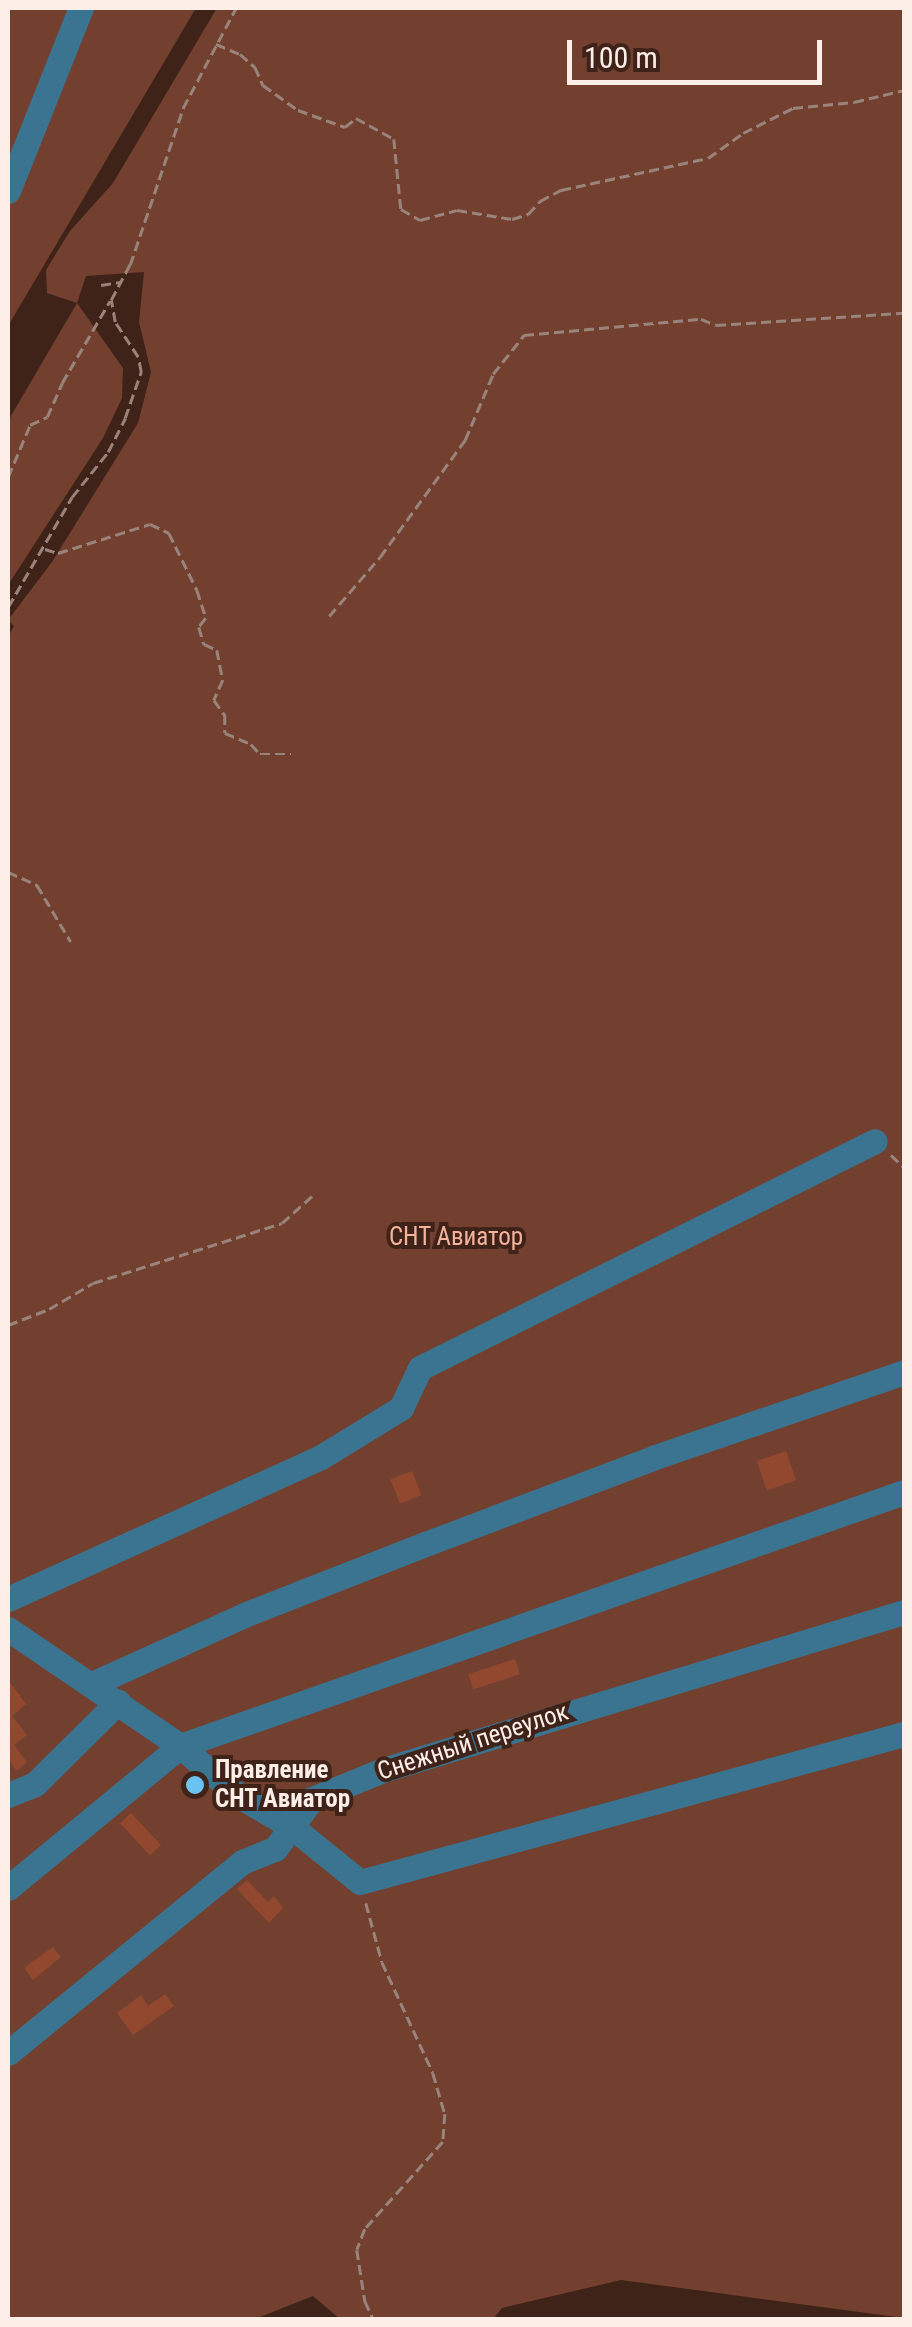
<!DOCTYPE html>
<meta charset="utf-8">
<style>
body{margin:0}
#map{position:relative;width:912px;height:2327px;overflow:hidden;background:#3f2218;font-family:"Roboto Condensed",sans-serif}
div>[style]{position:absolute}
.green>*{inset:0;background:#73402f}
.building>*{inset:0;background:#91482e;transform-origin:0 0}
.path>*{height:2.5px;margin-top:-1.25px;transform-origin:0;background:repeating-linear-gradient(90deg,#9a837b 0 10px,transparent 0 15px)}
.minor>*{height:25px;margin:-12.5px;padding:0 12.5px;transform-origin:12.5px;border-radius:12.5px;background:#3b7491}
.dots>*{width:28px;height:28px;translate:-50% -50%;box-sizing:border-box;border:5px solid #3f2218;border-radius:50%}
span{translate:-50% -50%;white-space:nowrap;text-align:center;line-height:1.15;-webkit-text-stroke:8px #3f2218;paint-order:stroke}
.park-label{font-size:25px;color:#f3b39d}
.street-label{font-size:25px;color:#feeee8}
.poi-label{font-size:25px;color:#feeee8;font-weight:700}
.left{translate:0 -50%;text-align:left}
.frame{position:absolute;inset:0;border:10px solid #feeee8;pointer-events:none}
.scale{position:absolute;left:567px;top:40px;width:255px;height:45px;box-sizing:border-box;border:5px solid #feeee8;border-top:0;padding-left:12px;font-size:30px;line-height:35px;white-space:nowrap;color:#feeee8;-webkit-text-stroke:8px #3f2218;paint-order:stroke}
</style>
<div id="map">
<div class="green">
<i style="clip-path:polygon(8px 8px,196px 8px,8px 326px)"></i>
<i style="clip-path:polygon(217px 8px,904px 8px,904px 2318px,621px 2280px,502px 2308px,493px 2319px,340px 2319px,313px 2296px,255px 2319px,8px 2319px,8px 637px,14px 626px,8px 620px,52px 562px,138px 423px,151px 372px,139px 322px,144px 272px,86px 276px,77px 303px,123px 368px,122px 398px,103px 438px,8px 585px,8px 421px,77px 303px,47px 293px,46px 270px,70px 231px,113px 183px)"></i>
</div>
<div class="building">
<i style="left:786px;top:1451px;width:31px;height:31px;rotate:71deg"></i>
<i style="left:412px;top:1471px;width:26px;height:23px;rotate:69deg"></i>
<i style="left:515px;top:1659px;width:16px;height:49px;rotate:72deg"></i>
<i style="clip-path:polygon(8px 1680px,26px 1704px,12px 1716px,27px 1735px,14px 1745px,27px 1762px,17px 1771px,8px 1759px)"></i>
<i style="left:131px;top:1813px;width:44px;height:15px;rotate:47deg"></i>
<i style="clip-path:polygon(247px 1880px,268px 1902px,274px 1896px,283px 1908px,269px 1923px,237px 1889px)"></i>
<i style="clip-path:polygon(53px 1947px,61px 1957px,33px 1980px,24px 1968px)"></i>
<i style="clip-path:polygon(165px 1994px,174px 2006px,133px 2035px,117px 2013px,141px 1995px,148px 2006px)"></i>
</div>
<div class="path">
<i style="left:216px;top:44px;width:26px;rotate:23deg"></i>
<i style="left:240px;top:54px;width:20px;rotate:41deg"></i>
<i style="left:255px;top:67px;width:20px;rotate:66deg"></i>
<i style="left:263px;top:85px;width:43px;rotate:35.5deg"></i>
<i style="left:298px;top:110px;width:50px;rotate:19.9deg"></i>
<i style="left:345px;top:127px;width:14px;rotate:-39deg"></i>
<i style="left:356px;top:118px;width:43px;rotate:28.9deg"></i>
<i style="left:394px;top:139px;width:70px;rotate:84.3deg"></i>
<i style="left:401px;top:209px;width:22px;rotate:30deg"></i>
<i style="left:420px;top:220px;width:38px;rotate:-15deg"></i>
<i style="left:457px;top:210px;width:56px;rotate:9.3deg"></i>
<i style="left:512px;top:219px;width:17px;rotate:-17deg"></i>
<i style="left:528px;top:214px;width:18px;rotate:-47deg"></i>
<i style="left:540px;top:201px;width:24px;rotate:-28deg"></i>
<i style="left:561px;top:190px;width:150px;rotate:-12.3deg"></i>
<i style="left:708px;top:158px;width:43px;rotate:-35.5deg"></i>
<i style="left:743px;top:133px;width:56px;rotate:-26.6deg"></i>
<i style="left:793px;top:108px;width:61px;rotate:-5.6deg"></i>
<i style="left:854px;top:102px;width:51px;rotate:-13.5deg"></i>
<i style="left:101px;top:285px;width:20px;rotate:-9deg"></i>
<i style="left:8px;top:477px;width:56px;rotate:-67.1deg"></i>
<i style="left:30px;top:425px;width:19px;rotate:-25deg"></i>
<i style="left:47px;top:417px;width:37px;rotate:-66deg"></i>
<i style="left:62px;top:383px;width:95px;rotate:-59.7deg"></i>
<i style="left:45px;top:549px;width:14px;rotate:17deg"></i>
<i style="left:58px;top:553px;width:96px;rotate:-17.5deg"></i>
<i style="left:150px;top:524px;width:21px;rotate:25deg"></i>
<i style="left:169px;top:533px;width:64px;rotate:63.8deg"></i>
<i style="left:197px;top:590px;width:29px;rotate:72deg"></i>
<i style="left:206px;top:618px;width:11px;rotate:128deg"></i>
<i style="left:199px;top:627px;width:18px;rotate:74deg"></i>
<i style="left:204px;top:644px;width:14px;rotate:25deg"></i>
<i style="left:217px;top:650px;width:31px;rotate:79deg"></i>
<i style="left:223px;top:680px;width:22px;rotate:114deg"></i>
<i style="left:214px;top:700px;width:19px;rotate:54deg"></i>
<i style="left:225px;top:715px;width:18px;rotate:90deg"></i>
<i style="left:225px;top:733px;width:28px;rotate:23deg"></i>
<i style="left:251px;top:744px;width:13px;rotate:48deg"></i>
<i style="left:260px;top:754px;width:31px"></i>
<i style="left:8px;top:607px;width:127px;rotate:-59.8deg"></i>
<i style="left:72px;top:497px;width:58px;rotate:-51.3deg"></i>
<i style="left:108px;top:452px;width:38px;rotate:-63deg"></i>
<i style="left:125px;top:418px;width:49px;rotate:-70.8deg"></i>
<i style="left:141px;top:372px;width:15px;rotate:-101deg"></i>
<i style="left:138px;top:357px;width:42px;rotate:-123.3deg"></i>
<i style="left:115px;top:322px;width:22px;rotate:-100deg"></i>
<i style="left:111px;top:300px;width:40px;rotate:-62deg"></i>
<i style="left:130px;top:265px;width:166px;rotate:-71.3deg"></i>
<i style="left:183px;top:108px;width:113px;rotate:-62.1deg"></i>
<i style="left:329px;top:616px;width:78px;rotate:-49.2deg"></i>
<i style="left:380px;top:557px;width:145px;rotate:-54deg"></i>
<i style="left:465px;top:440px;width:72px;rotate:-67deg"></i>
<i style="left:493px;top:374px;width:50px;rotate:-51.5deg"></i>
<i style="left:524px;top:335px;width:178px;rotate:-5.2deg"></i>
<i style="left:701px;top:319px;width:16px;rotate:22deg"></i>
<i style="left:716px;top:325px;width:188px;rotate:-3.7deg"></i>
<i style="left:8px;top:872px;width:32px;rotate:24deg"></i>
<i style="left:37px;top:885px;width:66px;rotate:59.2deg"></i>
<i style="left:891px;top:1155px;width:18px;rotate:43deg"></i>
<i style="left:8px;top:1325px;width:44px;rotate:-21.3deg"></i>
<i style="left:49px;top:1309px;width:51px;rotate:-30.6deg"></i>
<i style="left:93px;top:1283px;width:198px;rotate:-17.6deg"></i>
<i style="left:282px;top:1223px;width:42px;rotate:-42.1deg"></i>
<i style="left:366px;top:1903px;width:61px;rotate:74.8deg"></i>
<i style="left:382px;top:1962px;width:122px;rotate:65.3deg"></i>
<i style="left:433px;top:2073px;width:43px;rotate:73.7deg"></i>
<i style="left:445px;top:2114px;width:28px;rotate:94deg"></i>
<i style="left:443px;top:2142px;width:117px;rotate:131.9deg"></i>
<i style="left:365px;top:2229px;width:22px;rotate:111deg"></i>
<i style="left:357px;top:2250px;width:52px;rotate:81.1deg"></i>
<i style="left:365px;top:2301px;width:21px;rotate:65deg"></i>
</div>
<div class="minor">
<i style="left:8px;top:191px;width:197px;rotate:-68.3deg"></i>
<i style="left:8px;top:1599px;width:344px;rotate:-24.4deg"></i>
<i style="left:321px;top:1457px;width:94px;rotate:-31.5deg"></i>
<i style="left:401px;top:1408px;width:44px;rotate:-64.6deg"></i>
<i style="left:420px;top:1368px;width:508px;rotate:-26.51deg"></i>
<i style="left:8px;top:1629px;width:208px;rotate:34.2deg"></i>
<i style="left:180px;top:1746px;width:77px;rotate:40.3deg"></i>
<i style="left:239px;top:1796px;width:61px;rotate:30.3deg"></i>
<i style="left:292px;top:1827px;width:87px;rotate:39deg"></i>
<i style="left:360px;top:1882px;width:564px;rotate:-15.22deg"></i>
<i style="left:92px;top:1684px;width:167px;rotate:-24.4deg"></i>
<i style="left:244px;top:1615px;width:198px;rotate:-21.4deg"></i>
<i style="left:428px;top:1543px;width:243px;rotate:-20.7deg"></i>
<i style="left:655px;top:1457px;width:263px;rotate:-18.8deg"></i>
<i style="left:8px;top:1795px;width:29px;rotate:-22deg"></i>
<i style="left:35px;top:1784px;width:117px;rotate:-44.7deg"></i>
<i style="left:8px;top:1888px;width:223px;rotate:-39.5deg"></i>
<i style="left:180px;top:1746px;width:767px;rotate:-19.33deg"></i>
<i style="left:8px;top:2053px;width:302px;rotate:-39.2deg"></i>
<i style="left:242px;top:1862px;width:35px;rotate:-22deg"></i>
<i style="left:275px;top:1849px;width:62px;rotate:-53.5deg"></i>
<i style="left:312px;top:1799px;width:77px;rotate:-22.2deg"></i>
<i style="left:383px;top:1770px;width:544px;rotate:-16.87deg"></i>
</div>
<div class="dots">
<i style="left:195px;top:1785px;background:#6ac3f1"></i>
</div>
<div class="park-label">
<span style="left:456px;top:1237px">СНТ Авиатор</span>
</div>
<div class="street-label">
<span style="left:473px;top:1742px;rotate:-18deg">Снежный переулок</span>
</div>
<div class="poi-label">
<span class="left" style="left:215px;top:1785px">Правление<br>СНТ Авиатор</span>
</div>
<div class="frame"></div>
<div class="scale">100 m</div>
</div>
